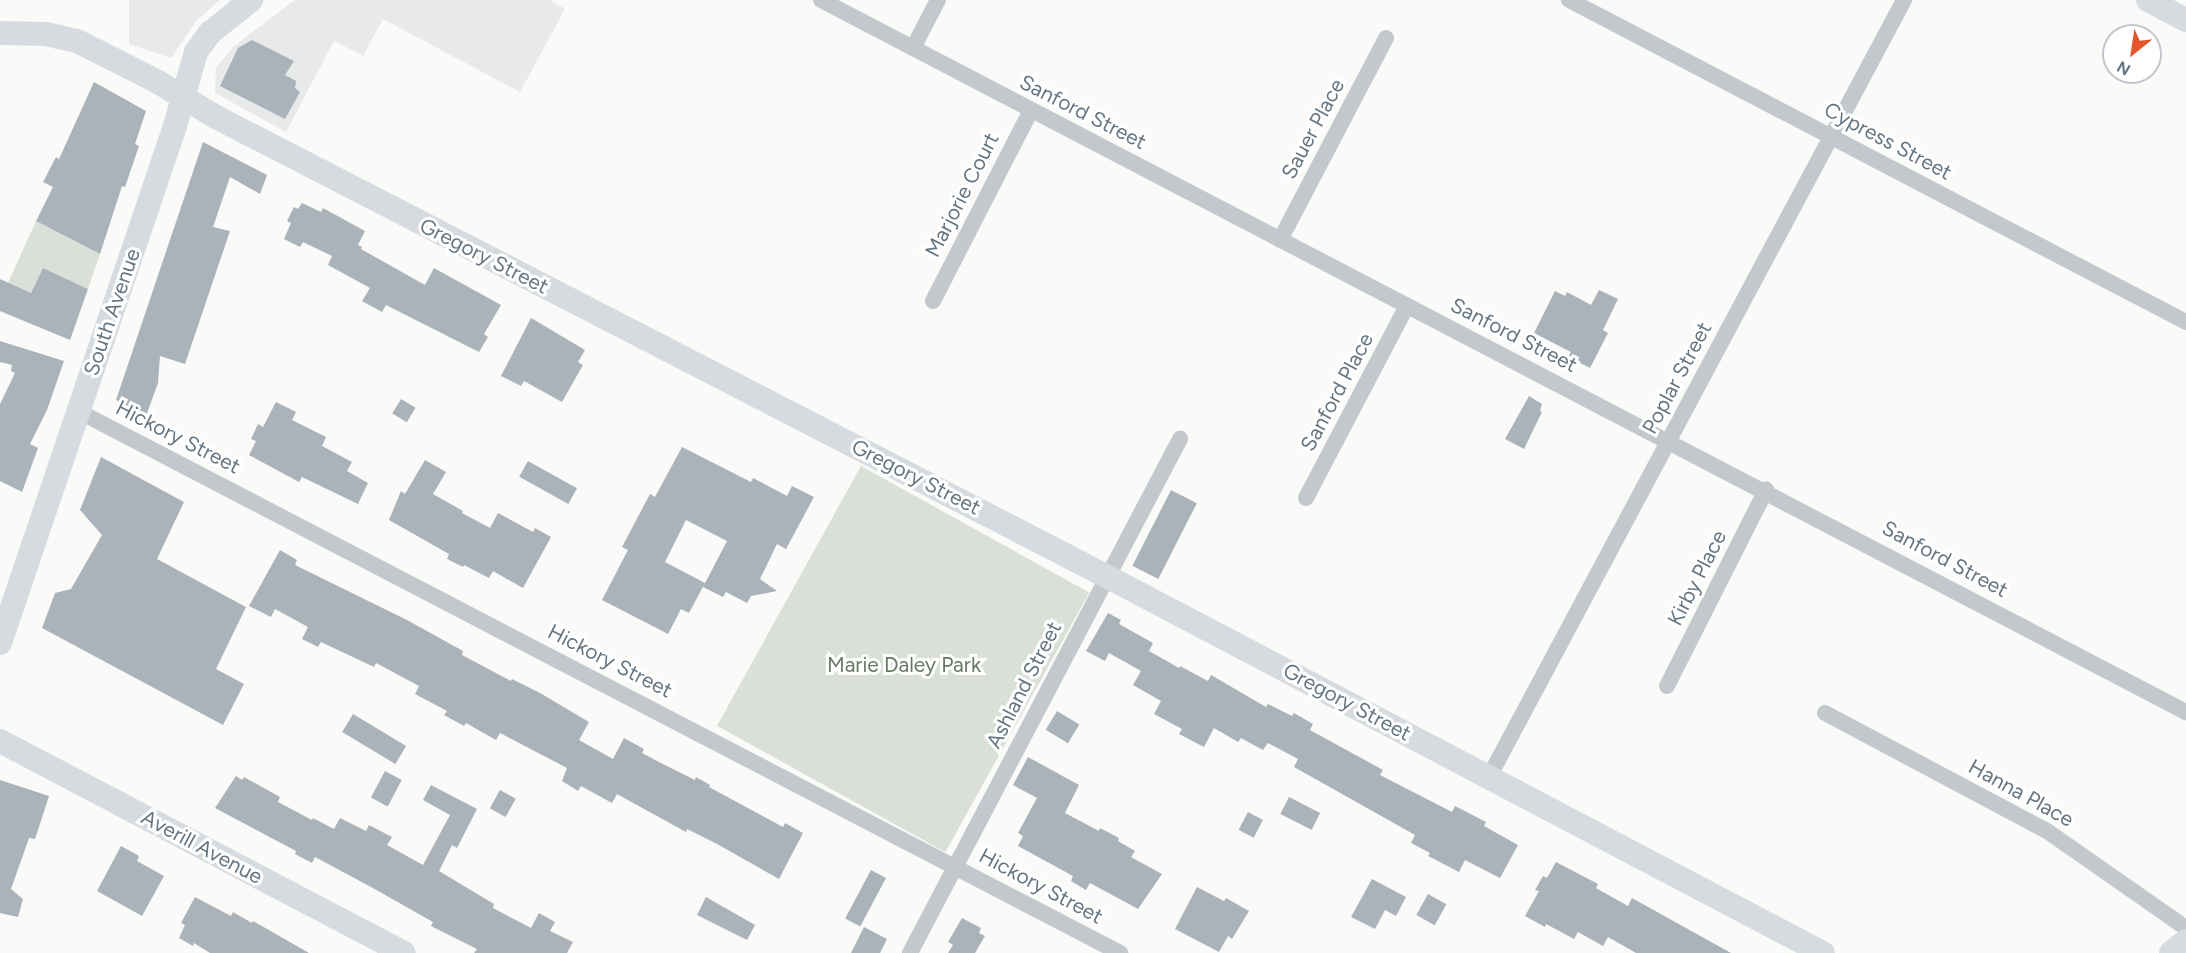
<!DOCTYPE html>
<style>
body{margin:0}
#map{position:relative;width:2186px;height:953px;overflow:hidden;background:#fafaf8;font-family:Figtree,sans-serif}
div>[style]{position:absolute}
.built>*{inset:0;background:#e8e9e9}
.green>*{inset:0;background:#dadfd7;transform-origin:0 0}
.building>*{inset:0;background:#aab3b9;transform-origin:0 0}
.street>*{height:16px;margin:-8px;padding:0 8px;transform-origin:8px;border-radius:8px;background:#c3c8cc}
.secondary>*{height:24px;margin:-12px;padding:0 12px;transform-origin:12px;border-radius:12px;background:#d6dbdf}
.primary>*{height:27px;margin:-13.5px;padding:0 13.5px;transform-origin:13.5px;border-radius:13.5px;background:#d6dbdf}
span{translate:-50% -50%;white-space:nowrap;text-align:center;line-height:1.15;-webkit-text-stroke:6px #fff;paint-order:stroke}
.street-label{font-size:21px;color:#657683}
.park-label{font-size:21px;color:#687a64}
.north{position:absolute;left:2102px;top:24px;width:60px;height:60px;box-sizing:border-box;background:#fff;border:2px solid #c1c8cd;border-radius:50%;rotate:210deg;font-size:16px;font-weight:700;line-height:24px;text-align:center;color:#657683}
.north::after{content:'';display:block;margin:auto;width:21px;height:27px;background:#e4572e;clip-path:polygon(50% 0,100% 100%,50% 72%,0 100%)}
</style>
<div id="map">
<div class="built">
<i style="clip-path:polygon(129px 0,220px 0,197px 20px,171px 58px,129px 44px)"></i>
<i style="clip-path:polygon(295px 0,550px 0,565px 9px,520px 92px,383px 19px,363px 56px,334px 41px,286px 132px,215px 93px,216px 68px,233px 47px)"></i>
</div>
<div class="green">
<i style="clip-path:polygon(36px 221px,100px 254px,88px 289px,43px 268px,31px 293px,8px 283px)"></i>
<i style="left:861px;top:466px;width:261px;height:297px;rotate:29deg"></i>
</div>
<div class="building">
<i style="clip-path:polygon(252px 40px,294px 61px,285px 75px,296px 81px,295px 88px,300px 92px,285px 119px,220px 86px,238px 48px)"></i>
<i style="clip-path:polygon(94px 82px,146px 111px,135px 144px,139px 146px,125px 187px,122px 186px,100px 254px,36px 221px,53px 187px,43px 182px,56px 157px,59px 159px)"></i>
<i style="clip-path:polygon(203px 142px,267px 175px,260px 194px,230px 177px,213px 227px,230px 231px,185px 364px,160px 356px,158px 383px,146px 416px,116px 400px)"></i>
<i style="clip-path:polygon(302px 203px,321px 212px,323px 208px,365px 231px,358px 245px,362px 247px,361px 249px,425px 285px,434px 268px,501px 305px,484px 334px,488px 337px,479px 352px,386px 305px,382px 312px,362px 301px,370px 288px,328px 265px,332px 256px,303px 242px,300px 247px,284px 239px,291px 223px,287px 221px,294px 207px,298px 209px)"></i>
<i style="clip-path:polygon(43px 268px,88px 289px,70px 340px,0 311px,0 279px,31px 293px)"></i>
<i style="clip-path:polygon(1599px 290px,1618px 299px,1603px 330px,1608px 333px,1590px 368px,1568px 357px,1571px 352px,1534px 333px,1555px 291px,1565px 296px,1567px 292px,1591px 305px)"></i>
<i style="clip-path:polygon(531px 318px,585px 350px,578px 362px,583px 365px,562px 402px,524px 381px,521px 386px,501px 376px)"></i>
<i style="clip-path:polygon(0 341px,64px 361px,47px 410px,30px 444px,38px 448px,22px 492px,0 481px,0 404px,15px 373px,11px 371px,12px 365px,0 362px)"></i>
<i style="clip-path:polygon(1529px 396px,1542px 404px,1540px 411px,1542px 412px,1524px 449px,1505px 439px)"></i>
<i style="left:401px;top:399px;width:17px;height:17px;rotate:31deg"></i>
<i style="clip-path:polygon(276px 402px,296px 412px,292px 420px,326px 437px,322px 446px,352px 462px,347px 471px,368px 483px,358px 504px,302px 477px,299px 482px,249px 455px,256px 441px,251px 439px,258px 424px,263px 427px)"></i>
<i style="clip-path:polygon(682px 447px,751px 482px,753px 478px,787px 496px,792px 486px,814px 497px,786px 549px,777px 544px,760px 579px,777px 591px,751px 596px,747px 603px,726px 592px,723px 597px,703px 587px,727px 541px,686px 520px,665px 562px,705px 583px,689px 613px,681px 609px,668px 634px,602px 600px,628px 550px,622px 547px,650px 494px,655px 497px)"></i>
<i style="clip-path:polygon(101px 457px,184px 502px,157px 559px,246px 607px,216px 669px,244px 684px,223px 725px,42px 628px,55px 593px,71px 589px,102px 535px,80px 510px)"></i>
<i style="clip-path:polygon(425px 460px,446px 472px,433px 494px,463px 511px,462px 513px,490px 528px,498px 513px,533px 532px,535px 528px,551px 537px,523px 588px,493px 571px,489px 578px,464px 565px,463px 567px,447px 559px,449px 554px,389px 520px,401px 491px,405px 494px)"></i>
<i style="left:528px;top:461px;width:56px;height:18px;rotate:29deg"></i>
<i style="left:1171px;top:490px;width:29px;height:85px;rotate:27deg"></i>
<i style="clip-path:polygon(280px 550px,297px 560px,295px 565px,407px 620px,463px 651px,462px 655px,511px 681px,512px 679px,540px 693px,589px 722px,579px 740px,613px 759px,624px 738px,644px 749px,642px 753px,659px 762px,695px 780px,696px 777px,710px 785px,709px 787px,783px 827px,785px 823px,803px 833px,779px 879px,717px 844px,687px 829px,686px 832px,617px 794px,612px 803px,581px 786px,578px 791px,562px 781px,567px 768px,500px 733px,496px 740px,466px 723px,464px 726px,444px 715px,447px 711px,415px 694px,419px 686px,376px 663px,374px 667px,321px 642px,318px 647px,302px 639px,308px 627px,275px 609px,271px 617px,249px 606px)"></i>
<i style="clip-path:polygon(1108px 613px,1121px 620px,1119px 624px,1153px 643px,1149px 651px,1179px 668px,1180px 666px,1208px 681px,1211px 675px,1266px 707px,1268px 704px,1292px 716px,1294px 713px,1313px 724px,1310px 730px,1383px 770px,1380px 775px,1452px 812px,1455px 806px,1486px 822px,1484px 826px,1518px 845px,1500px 878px,1465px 860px,1459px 872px,1428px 856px,1430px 853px,1411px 843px,1415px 835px,1294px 767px,1298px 759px,1268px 743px,1263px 750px,1241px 738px,1238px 742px,1214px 728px,1204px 747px,1179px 734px,1182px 729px,1154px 714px,1161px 701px,1133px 685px,1141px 671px,1109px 653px,1105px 661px,1086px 651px)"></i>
<i style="left:1057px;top:711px;width:26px;height:22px;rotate:31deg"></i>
<i style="left:353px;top:714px;width:62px;height:21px;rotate:31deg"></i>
<i style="clip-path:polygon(1028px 757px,1079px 785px,1065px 813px,1099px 831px,1100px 828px,1119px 838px,1118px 841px,1135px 851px,1131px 857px,1162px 874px,1138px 909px,1090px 883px,1086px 890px,1071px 881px,1073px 876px,1018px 846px,1023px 836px,1018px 833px,1037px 798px,1013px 785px)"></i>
<i style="left:385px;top:771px;width:19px;height:30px;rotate:28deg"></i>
<i style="clip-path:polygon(236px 776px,242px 780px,244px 777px,280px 797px,278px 802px,312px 820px,313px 818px,334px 829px,340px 818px,366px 831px,369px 825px,392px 837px,387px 845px,423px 865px,450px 815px,423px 800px,431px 785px,477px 809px,457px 848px,452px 845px,439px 871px,494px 904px,493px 908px,531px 928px,539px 913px,555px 922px,550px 931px,573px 942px,567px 953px,474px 953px,477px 949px,431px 926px,433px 922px,371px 887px,315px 857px,312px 863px,295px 854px,296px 851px,215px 808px)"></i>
<i style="clip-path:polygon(0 780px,49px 796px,35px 839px,29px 838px,11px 889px,23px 899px,18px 917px,0 913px)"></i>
<i style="left:500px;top:790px;width:18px;height:21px;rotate:29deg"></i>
<i style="left:1289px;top:797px;width:35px;height:19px;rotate:27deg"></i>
<i style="left:1248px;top:812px;width:17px;height:20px;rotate:28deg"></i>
<i style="clip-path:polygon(121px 846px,139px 856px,137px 861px,164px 876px,142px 916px,97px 891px)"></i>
<i style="clip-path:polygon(1556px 862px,1598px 884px,1596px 888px,1628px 906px,1632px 898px,1731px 953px,1636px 953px,1608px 937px,1603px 946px,1578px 932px,1574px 939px,1546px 924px,1545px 927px,1525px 916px,1539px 891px,1535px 890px,1543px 876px,1547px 878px)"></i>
<i style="left:871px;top:870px;width:17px;height:55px;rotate:28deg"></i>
<i style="clip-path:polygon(1372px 879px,1406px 897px,1396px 916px,1385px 910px,1375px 929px,1351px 917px)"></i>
<i style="clip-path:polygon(1197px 887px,1224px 901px,1226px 898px,1249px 911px,1232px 939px,1228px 936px,1219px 952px,1175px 929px)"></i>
<i style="left:1428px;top:894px;width:21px;height:24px;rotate:29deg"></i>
<i style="clip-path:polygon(195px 897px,231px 916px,233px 912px,252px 923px,253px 921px,309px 953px,210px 953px,194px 943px,193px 946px,179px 938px,185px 925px,181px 923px)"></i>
<i style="clip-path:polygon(706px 897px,755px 925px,747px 940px,697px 915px)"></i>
<i style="clip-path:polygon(962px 918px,981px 928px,979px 933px,985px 936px,975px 953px,948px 953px,953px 945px,948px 942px)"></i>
<i style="clip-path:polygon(864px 927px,887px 939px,880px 953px,851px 953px)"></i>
</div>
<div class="street">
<i style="left:821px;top:0;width:1540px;rotate:27.55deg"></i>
<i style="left:1569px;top:0;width:696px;rotate:27.56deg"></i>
<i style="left:913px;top:48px;width:54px;rotate:-62.5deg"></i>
<i style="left:1280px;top:240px;width:228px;rotate:-62.3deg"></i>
<i style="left:933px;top:301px;width:215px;rotate:-62.8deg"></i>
<i style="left:78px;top:411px;width:1175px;rotate:27.48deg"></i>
<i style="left:1306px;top:498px;width:217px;rotate:-62.3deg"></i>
<i style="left:1667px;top:686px;width:220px;rotate:-63.2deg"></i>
<i style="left:1825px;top:713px;width:251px;rotate:28deg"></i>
<i style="left:2047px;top:831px;width:169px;rotate:34.9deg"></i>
<i style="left:1489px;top:777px;width:881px;rotate:-61.89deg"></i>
<i style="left:910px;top:953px;width:581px;rotate:-62.29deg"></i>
</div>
<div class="secondary">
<i style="left:2148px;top:0;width:43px;rotate:27.8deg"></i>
<i style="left:0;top:33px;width:46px;rotate:1.2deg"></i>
<i style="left:46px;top:34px;width:32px;rotate:13deg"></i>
<i style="left:77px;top:41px;width:91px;rotate:26.8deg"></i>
<i style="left:158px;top:82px;width:68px;rotate:31.1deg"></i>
<i style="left:216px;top:117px;width:1001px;rotate:27.28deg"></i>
<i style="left:1106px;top:576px;width:810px;rotate:27.74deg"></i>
<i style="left:0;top:643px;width:546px;rotate:-71.3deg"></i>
<i style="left:175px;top:126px;width:77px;rotate:-74.2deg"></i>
<i style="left:196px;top:52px;width:24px;rotate:-54deg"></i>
<i style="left:210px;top:33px;width:53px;rotate:-38.8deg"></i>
<i style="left:0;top:741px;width:456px;rotate:27.7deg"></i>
</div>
<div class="primary">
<i style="left:2172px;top:953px;width:18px;rotate:-38deg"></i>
</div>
<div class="street-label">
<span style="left:1083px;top:112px;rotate:27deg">Sanford Street</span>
<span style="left:1313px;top:129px;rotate:-62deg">Sauer Place</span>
<span style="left:1888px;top:141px;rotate:28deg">Cypress Street</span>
<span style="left:962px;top:195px;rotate:-63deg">Marjorie Court</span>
<span style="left:484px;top:256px;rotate:27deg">Gregory Street</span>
<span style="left:112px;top:312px;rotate:-71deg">South Avenue</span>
<span style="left:1514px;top:335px;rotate:27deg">Sanford Street</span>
<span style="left:1677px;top:378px;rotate:-62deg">Poplar Street</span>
<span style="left:1337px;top:392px;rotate:-62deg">Sanford Place</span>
<span style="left:178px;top:437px;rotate:27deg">Hickory Street</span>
<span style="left:916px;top:477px;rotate:27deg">Gregory Street</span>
<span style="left:1945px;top:559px;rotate:28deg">Sanford Street</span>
<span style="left:1697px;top:578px;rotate:-63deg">Kirby Place</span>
<span style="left:610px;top:661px;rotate:27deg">Hickory Street</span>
<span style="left:1024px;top:685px;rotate:-63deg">Ashland Street</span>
<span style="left:1347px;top:702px;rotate:28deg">Gregory Street</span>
<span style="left:2021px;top:793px;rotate:29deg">Hanna Place</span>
<span style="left:202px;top:847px;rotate:28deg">Averill Avenue</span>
<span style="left:1041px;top:886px;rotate:28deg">Hickory Street</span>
</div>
<div class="park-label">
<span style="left:904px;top:665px">Marie Daley Park</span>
</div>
<div class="north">N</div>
</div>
